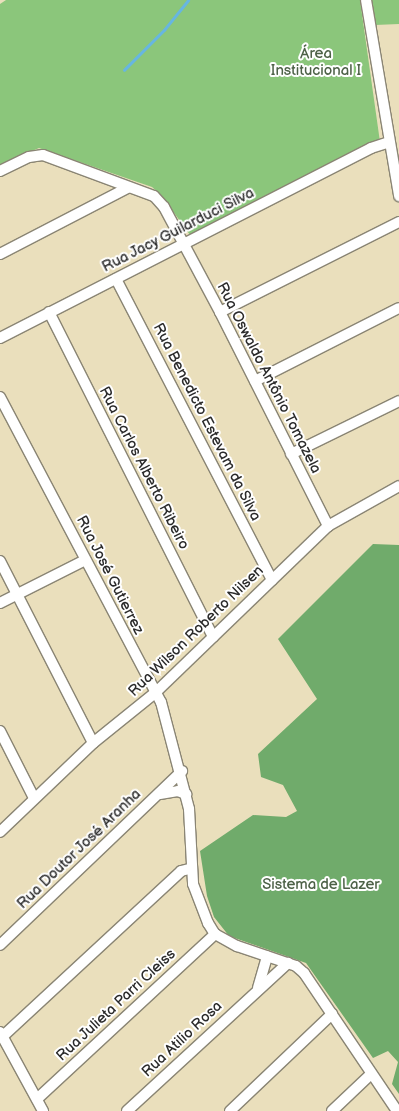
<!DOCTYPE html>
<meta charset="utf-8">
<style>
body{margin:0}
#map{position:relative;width:399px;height:1111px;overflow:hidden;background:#eadfbc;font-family:"Balsamiq Sans",sans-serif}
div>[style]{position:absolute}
.green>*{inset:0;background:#8bc67b}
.forest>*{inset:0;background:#70ab6b}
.stream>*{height:2.5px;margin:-1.25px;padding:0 1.25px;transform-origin:1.25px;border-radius:1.25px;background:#67b6e1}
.roads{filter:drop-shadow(1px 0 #8a8574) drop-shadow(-1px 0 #8a8574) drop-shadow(0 1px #8a8574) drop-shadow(0 -1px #8a8574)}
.street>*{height:10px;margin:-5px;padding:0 5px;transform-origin:5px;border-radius:5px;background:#fff}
span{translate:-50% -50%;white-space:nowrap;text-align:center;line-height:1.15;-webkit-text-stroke:4px #fff;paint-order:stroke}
.park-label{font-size:15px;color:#4d6147}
.street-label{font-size:15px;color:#2b2b2b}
</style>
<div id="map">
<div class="green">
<i style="clip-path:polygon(6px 0,360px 0,380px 142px,190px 235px,162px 196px,152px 187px,39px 148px,0 165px,0 4px)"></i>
<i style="clip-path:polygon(371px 0,399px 0,399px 24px,375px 25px)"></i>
</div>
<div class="forest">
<i style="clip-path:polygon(373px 544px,399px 545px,399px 1094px,392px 1084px,398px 1062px,388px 1051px,373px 1058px,306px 963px,229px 936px,214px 917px,207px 896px,200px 851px,253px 815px,286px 817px,297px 811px,283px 785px,261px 777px,258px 754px,317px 699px,278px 639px)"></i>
</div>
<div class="stream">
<i style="left:124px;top:70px;width:57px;rotate:-45deg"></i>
<i style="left:164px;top:30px;width:38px;rotate:-51deg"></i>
</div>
<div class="roads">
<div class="street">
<i style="left:366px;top:0;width:199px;rotate:80.4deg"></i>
<i style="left:0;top:171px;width:32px;rotate:-26deg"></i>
<i style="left:29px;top:157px;width:14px;rotate:-8deg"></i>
<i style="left:43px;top:155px;width:118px;rotate:20.3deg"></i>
<i style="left:154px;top:196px;width:15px;rotate:48deg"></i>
<i style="left:164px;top:207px;width:119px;rotate:61.9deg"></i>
<i style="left:220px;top:312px;width:240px;rotate:63.2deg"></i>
<i style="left:0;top:254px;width:145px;rotate:-27.4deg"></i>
<i style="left:116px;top:279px;width:339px;rotate:62.6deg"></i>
<i style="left:49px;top:312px;width:364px;rotate:63.2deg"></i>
<i style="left:220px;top:312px;width:200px;rotate:-26.7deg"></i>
<i style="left:0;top:338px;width:417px;rotate:-27.1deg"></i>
<i style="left:371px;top:148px;width:19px;rotate:-18deg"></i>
<i style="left:255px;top:381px;width:161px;rotate:-26.9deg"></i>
<i style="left:0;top:397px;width:345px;rotate:62.2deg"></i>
<i style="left:161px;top:702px;width:111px;rotate:75.3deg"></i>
<i style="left:189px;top:809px;width:75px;rotate:86.9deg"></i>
<i style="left:193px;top:884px;width:42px;rotate:69deg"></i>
<i style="left:208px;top:923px;width:13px;rotate:58deg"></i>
<i style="left:215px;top:934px;width:25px;rotate:29deg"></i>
<i style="left:237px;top:946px;width:62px;rotate:18.7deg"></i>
<i style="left:296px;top:966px;width:11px;rotate:41deg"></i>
<i style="left:304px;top:973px;width:166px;rotate:56deg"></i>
<i style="left:291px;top:454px;width:120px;rotate:-26.1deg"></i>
<i style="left:0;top:561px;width:204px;rotate:62.9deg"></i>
<i style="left:0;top:603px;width:95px;rotate:-26.8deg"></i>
<i style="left:0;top:731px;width:75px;rotate:63.1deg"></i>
<i style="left:160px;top:794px;width:18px;rotate:-9deg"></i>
<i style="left:178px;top:791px;width:9px;rotate:21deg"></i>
<i style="left:0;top:832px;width:129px;rotate:-43.7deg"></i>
<i style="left:93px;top:743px;width:80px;rotate:-38.9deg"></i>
<i style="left:155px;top:693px;width:240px;rotate:-44deg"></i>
<i style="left:328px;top:526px;width:81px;rotate:-29.4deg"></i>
<i style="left:0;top:945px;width:252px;rotate:-43.7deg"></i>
<i style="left:258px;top:988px;width:33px;rotate:-74deg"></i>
<i style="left:0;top:1032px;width:90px;rotate:61.4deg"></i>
<i style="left:2px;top:1037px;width:244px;rotate:-42.8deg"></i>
<i style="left:181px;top:871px;width:8px;rotate:-14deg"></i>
<i style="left:37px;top:1099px;width:243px;rotate:-42.8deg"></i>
<i style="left:127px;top:1111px;width:219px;rotate:-42.6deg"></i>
<i style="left:230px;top:1111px;width:141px;rotate:-43.6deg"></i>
<i style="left:332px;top:1111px;width:54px;rotate:-43.5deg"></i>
</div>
</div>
<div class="park-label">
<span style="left:316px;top:62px">Área<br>Institucional I</span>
<span style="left:321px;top:885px">Sistema de Lazer</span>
</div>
<div class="street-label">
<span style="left:178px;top:230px;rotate:-27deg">Rua Jacy Guilarduci Silva</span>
<span style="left:269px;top:378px;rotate:63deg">Rua Oswaldo Antônio Tomazela</span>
<span style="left:207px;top:422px;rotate:63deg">Rua Benedicto Estevam da Silva</span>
<span style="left:144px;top:468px;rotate:63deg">Rua Carlos Alberto Ribeiro</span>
<span style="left:110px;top:575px;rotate:63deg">Rua José Gutierrez</span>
<span style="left:196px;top:631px;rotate:-44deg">Rua Wilson Roberto Nilsen</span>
<span style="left:79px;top:849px;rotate:-44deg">Rua Doutor José Aranha</span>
<span style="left:116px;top:1005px;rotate:-43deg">Rua Julieta Parri Cleiss</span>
<span style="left:182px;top:1039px;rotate:-43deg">Rua Atilio Rosa</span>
</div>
</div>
